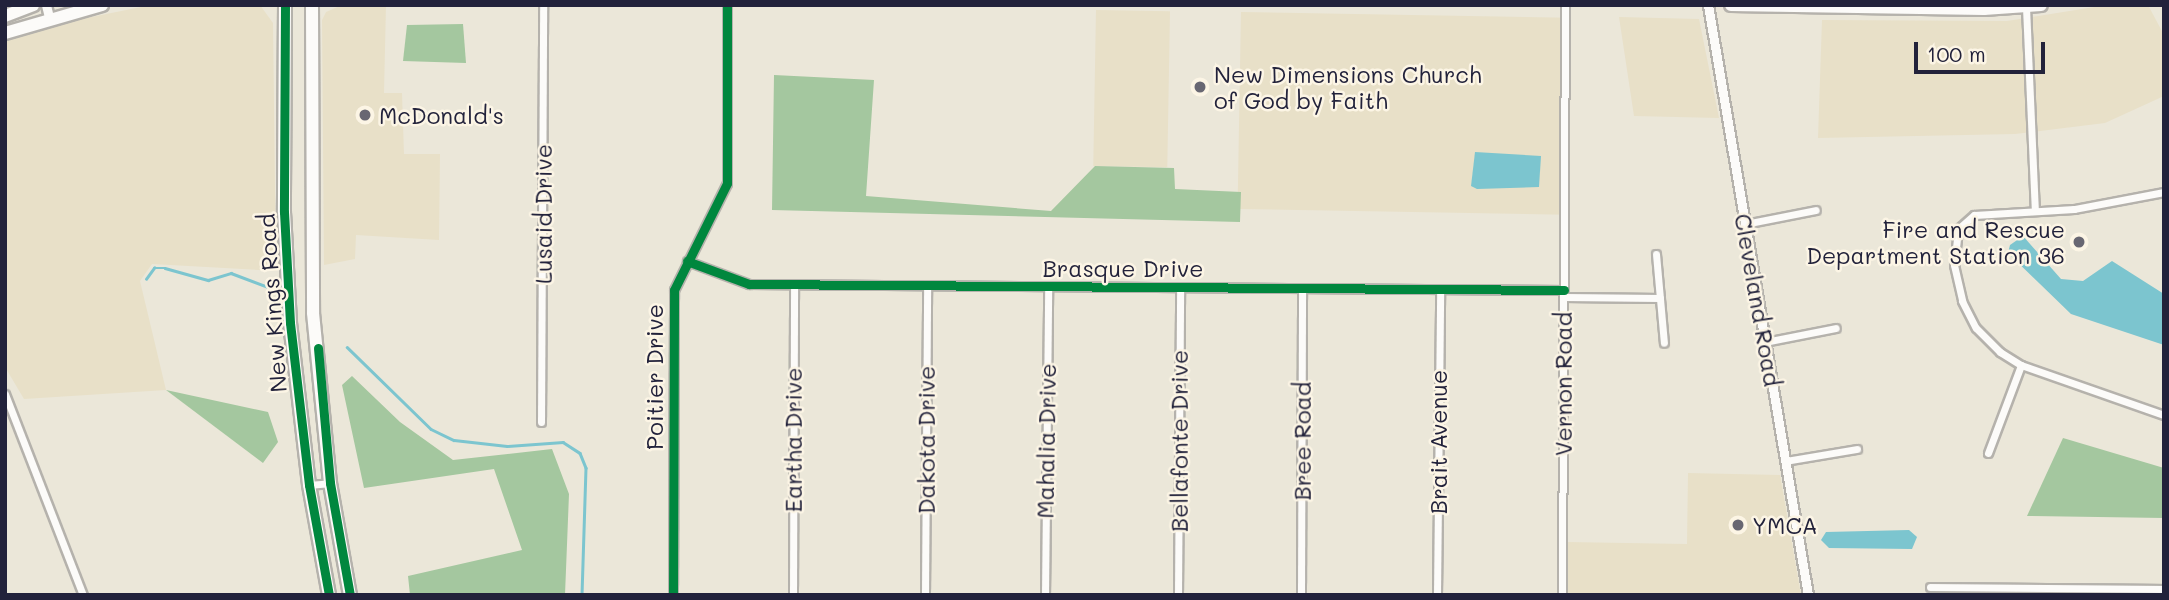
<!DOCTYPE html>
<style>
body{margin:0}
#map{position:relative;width:2169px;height:600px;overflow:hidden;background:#ebe7d9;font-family:Mali,sans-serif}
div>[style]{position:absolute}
.built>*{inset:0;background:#e8e0c8;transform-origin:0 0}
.forest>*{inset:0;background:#a4c79f}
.water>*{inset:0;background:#7cc5cf}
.stream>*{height:2.5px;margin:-1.25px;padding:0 1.25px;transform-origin:1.25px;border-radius:1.25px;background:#7cc5cf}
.roads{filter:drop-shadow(2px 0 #b5b2ac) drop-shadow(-2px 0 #b5b2ac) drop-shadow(0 2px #b5b2ac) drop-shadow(0 -2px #b5b2ac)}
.minor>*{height:7px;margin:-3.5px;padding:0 3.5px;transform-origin:3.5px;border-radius:3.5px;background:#fcfbf9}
.tertiary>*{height:9px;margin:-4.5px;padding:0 4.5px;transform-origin:4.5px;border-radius:4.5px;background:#fcfbf9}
.primary>*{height:12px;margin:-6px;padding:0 6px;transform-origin:6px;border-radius:6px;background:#fcfbf9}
.trunk>*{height:12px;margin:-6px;padding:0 6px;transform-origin:6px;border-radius:6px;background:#fcfbf9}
.cycleway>*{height:9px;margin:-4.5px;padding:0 4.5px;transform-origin:4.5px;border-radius:4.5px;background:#00873e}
.dots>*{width:19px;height:19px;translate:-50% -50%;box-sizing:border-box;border:4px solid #fcf5e5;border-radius:50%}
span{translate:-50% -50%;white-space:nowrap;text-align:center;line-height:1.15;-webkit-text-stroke:5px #fcf5e5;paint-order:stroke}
.poi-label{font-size:23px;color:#22223b}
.left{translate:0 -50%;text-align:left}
.right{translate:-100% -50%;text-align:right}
.street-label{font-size:23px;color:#22223b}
.frame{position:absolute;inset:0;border:7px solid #22223b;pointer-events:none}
.scale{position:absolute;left:1914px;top:42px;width:131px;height:32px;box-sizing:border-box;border:4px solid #22223b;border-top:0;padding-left:9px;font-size:21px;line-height:24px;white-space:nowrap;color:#22223b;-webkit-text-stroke:5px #fcf5e5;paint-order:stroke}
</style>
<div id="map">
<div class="built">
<i style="clip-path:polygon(260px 5px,273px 23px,276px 271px,152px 264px,140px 281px,166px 390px,24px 399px,5px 367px,5px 41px,52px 25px,141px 7px)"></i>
<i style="clip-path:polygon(342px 5px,386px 5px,384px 93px,402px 93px,404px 154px,440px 154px,439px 240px,356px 235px,355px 259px,324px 265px,322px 20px,326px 12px)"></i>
<i style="clip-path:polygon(2107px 5px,2148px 5px,2164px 35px,2164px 96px,2105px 123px,2015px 134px,1818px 138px,1822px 20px,2007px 21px)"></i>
<i style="left:1096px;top:10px;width:74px;height:156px;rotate:1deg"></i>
<i style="left:1241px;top:12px;width:329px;height:197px;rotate:1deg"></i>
<i style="clip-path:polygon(1619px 17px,1699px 19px,1719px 118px,1634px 116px)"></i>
<i style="clip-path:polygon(1688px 473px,1780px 475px,1801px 595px,1567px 595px,1566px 542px,1687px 544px)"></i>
</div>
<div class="forest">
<i style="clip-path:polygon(463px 24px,466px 63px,403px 61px,407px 25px)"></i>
<i style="clip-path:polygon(774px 75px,874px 80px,866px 196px,1051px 211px,1095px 166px,1174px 168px,1175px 189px,1241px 192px,1240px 222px,772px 210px)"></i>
<i style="clip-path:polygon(352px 376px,400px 422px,453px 460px,552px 449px,569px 494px,565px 595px,410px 595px,408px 576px,522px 550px,494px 469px,364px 488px,342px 385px)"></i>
<i style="clip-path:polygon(166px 390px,268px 412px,278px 442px,263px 463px)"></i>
<i style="clip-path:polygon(2063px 438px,2164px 468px,2164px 518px,2027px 516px)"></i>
</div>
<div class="water">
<i style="clip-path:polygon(1475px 152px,1541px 156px,1539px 187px,1477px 189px,1471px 186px)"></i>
<i style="clip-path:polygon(2023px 236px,2061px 279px,2083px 281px,2112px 261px,2164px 294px,2164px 345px,2071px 314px,2008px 253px,2010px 245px)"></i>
<i style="clip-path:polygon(1909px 530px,1917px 537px,1912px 549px,1829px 548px,1821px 540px,1826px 532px)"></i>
</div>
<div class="stream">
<i style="left:146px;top:279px;width:14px;rotate:-54deg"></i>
<i style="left:154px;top:268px;width:11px"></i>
<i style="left:165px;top:268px;width:45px;rotate:15.6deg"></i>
<i style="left:208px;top:280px;width:24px;rotate:-17deg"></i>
<i style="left:231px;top:273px;width:43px;rotate:20.6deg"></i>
<i style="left:347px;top:347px;width:117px;rotate:44.3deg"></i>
<i style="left:431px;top:429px;width:25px;rotate:26deg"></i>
<i style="left:454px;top:440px;width:53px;rotate:6.5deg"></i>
<i style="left:507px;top:446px;width:56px;rotate:-4.1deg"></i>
<i style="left:563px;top:442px;width:20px;rotate:33deg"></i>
<i style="left:580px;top:453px;width:16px;rotate:68deg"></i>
<i style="left:586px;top:468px;width:127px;rotate:91.8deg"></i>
</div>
<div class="roads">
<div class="minor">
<i style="left:2026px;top:7px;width:204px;rotate:87.5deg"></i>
<i style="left:2164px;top:192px;width:92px;rotate:169.3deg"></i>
<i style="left:2074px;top:209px;width:100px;rotate:176.6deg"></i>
<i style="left:1974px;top:215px;width:21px;rotate:139deg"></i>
<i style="left:1958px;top:229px;width:36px;rotate:96deg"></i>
<i style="left:1954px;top:265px;width:37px;rotate:77deg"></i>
<i style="left:1962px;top:301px;width:30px;rotate:63deg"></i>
<i style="left:1976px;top:328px;width:34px;rotate:45deg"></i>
<i style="left:2000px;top:352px;width:25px;rotate:32deg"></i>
<i style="left:2021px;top:365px;width:151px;rotate:19.3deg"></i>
<i style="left:1745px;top:224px;width:72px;rotate:-11.2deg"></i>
<i style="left:1656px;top:254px;width:89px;rotate:84.9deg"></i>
<i style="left:687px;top:261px;width:66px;rotate:20.4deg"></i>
<i style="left:749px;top:284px;width:815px;rotate:0.42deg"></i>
<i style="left:1564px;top:297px;width:96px;rotate:0.6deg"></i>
<i style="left:1765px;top:342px;width:72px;rotate:-11.2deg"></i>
<i style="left:5px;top:394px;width:216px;rotate:68.8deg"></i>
<i style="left:541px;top:422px;width:417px;rotate:-89.7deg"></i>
<i style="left:1988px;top:453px;width:94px;rotate:-69.4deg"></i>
<i style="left:1785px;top:461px;width:73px;rotate:-9.5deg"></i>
<i style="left:309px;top:485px;width:21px;rotate:-5deg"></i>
<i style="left:1930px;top:587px;width:234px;rotate:0.5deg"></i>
<i style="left:673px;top:595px;width:305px;rotate:-89.8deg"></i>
<i style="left:674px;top:290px;width:119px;rotate:-63.6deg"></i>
<i style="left:727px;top:183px;width:178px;rotate:-90deg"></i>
<i style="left:793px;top:595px;width:310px;rotate:-89.8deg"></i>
<i style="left:925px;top:595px;width:309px;rotate:-89.6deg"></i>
<i style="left:1045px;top:595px;width:309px;rotate:-89.4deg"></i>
<i style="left:1178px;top:595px;width:308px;rotate:-89.6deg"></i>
<i style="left:1301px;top:595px;width:307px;rotate:-89.8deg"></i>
<i style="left:1437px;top:595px;width:306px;rotate:-89.4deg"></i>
<i style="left:1562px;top:595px;width:590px;rotate:-89.71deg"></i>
</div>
<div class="tertiary">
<i style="left:46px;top:5px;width:12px;rotate:76deg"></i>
<i style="left:1708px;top:5px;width:598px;rotate:80.38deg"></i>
</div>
<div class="primary">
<i style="left:1731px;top:5px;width:253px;rotate:0.9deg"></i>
<i style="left:1984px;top:9px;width:57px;rotate:-4deg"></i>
<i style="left:5px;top:16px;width:30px;rotate:-21deg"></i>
<i style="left:5px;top:33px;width:101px;rotate:-16.1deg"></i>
</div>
<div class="trunk">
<i style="left:285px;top:5px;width:207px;rotate:90.3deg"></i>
<i style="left:284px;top:212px;width:111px;rotate:86.9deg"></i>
<i style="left:290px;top:323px;width:163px;rotate:83.3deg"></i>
<i style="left:309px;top:485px;width:112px;rotate:79.7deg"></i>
<i style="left:312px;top:5px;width:308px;rotate:89.8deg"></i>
<i style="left:313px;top:313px;width:171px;rotate:84.3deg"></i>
<i style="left:330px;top:483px;width:114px;rotate:79.9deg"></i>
</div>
</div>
<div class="cycleway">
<i style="left:285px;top:5px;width:207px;rotate:90.3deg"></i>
<i style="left:284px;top:212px;width:111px;rotate:86.9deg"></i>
<i style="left:290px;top:323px;width:163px;rotate:83.3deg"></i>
<i style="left:309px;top:485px;width:112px;rotate:79.7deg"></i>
<i style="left:687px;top:261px;width:66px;rotate:20.4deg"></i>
<i style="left:749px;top:284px;width:815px;rotate:0.42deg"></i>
<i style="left:318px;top:348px;width:136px;rotate:84.9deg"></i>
<i style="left:330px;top:483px;width:114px;rotate:79.9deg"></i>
<i style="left:673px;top:595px;width:305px;rotate:-89.8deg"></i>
<i style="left:674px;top:290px;width:119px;rotate:-63.6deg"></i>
<i style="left:727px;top:183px;width:178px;rotate:-90deg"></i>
</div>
<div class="dots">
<i style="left:1200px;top:87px;background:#686772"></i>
<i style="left:365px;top:115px;background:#686772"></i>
<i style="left:2079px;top:242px;background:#686772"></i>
<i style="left:1738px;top:525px;background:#686772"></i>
</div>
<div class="poi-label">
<span class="left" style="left:1214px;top:87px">New Dimensions Church<br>of God by Faith</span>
<span class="left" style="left:379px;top:115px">McDonald's</span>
<span class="right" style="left:2065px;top:242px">Fire and Rescue<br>Department Station 36</span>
<span class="left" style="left:1752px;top:525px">YMCA</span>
</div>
<div class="street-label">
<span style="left:543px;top:214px;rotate:-90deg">Lusaid Drive</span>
<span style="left:1123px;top:268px">Brasque Drive</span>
<span style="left:1758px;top:300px;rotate:80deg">Cleveland Road</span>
<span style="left:272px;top:303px;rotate:-94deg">New Kings Road</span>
<span style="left:654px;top:377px;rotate:-90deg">Poitier Drive</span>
<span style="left:1563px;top:384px;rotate:-90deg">Vernon Road</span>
<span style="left:793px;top:440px;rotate:-90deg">Eartha Drive</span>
<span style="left:926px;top:440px;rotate:-90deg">Dakota Drive</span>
<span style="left:1046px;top:441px;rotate:-89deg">Mahalia Drive</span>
<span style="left:1179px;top:441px;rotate:-90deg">Bellafonte Drive</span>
<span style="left:1302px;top:441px;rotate:-90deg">Bree Road</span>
<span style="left:1438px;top:442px;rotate:-90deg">Brait Avenue</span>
</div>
<div class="frame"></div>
<div class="scale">100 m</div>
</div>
